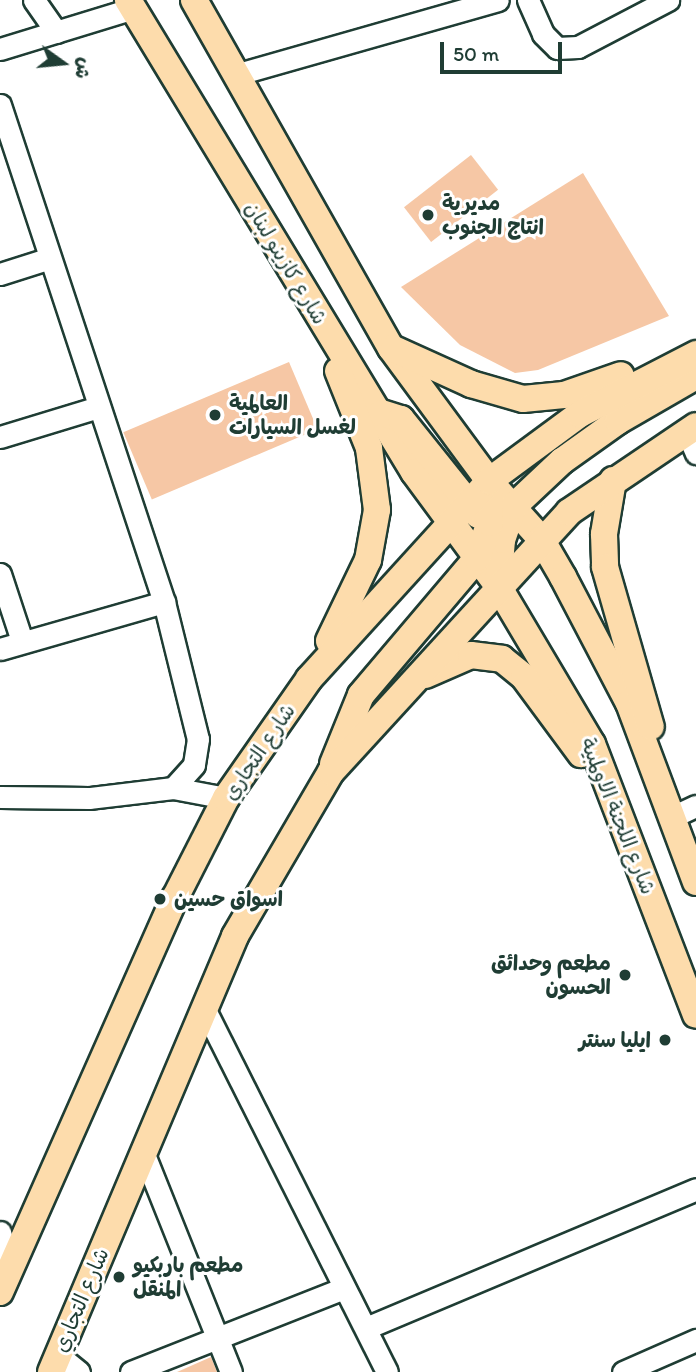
<!DOCTYPE html>
<meta charset="utf-8">
<style>
body{margin:0}
#map{position:relative;width:696px;height:1372px;overflow:hidden;background:#fff;font-family:Itim,"Playpen Sans Arabic",sans-serif}
div>[style]{position:absolute}
.building>*{inset:0;background:#f6c7a5;transform-origin:0 0}
.roads{filter:drop-shadow(2px 0 #1f3d34) drop-shadow(-2px 0 #1f3d34) drop-shadow(0 2px #1f3d34) drop-shadow(0 -2px #1f3d34)}
.minor>*{height:21px;margin:-10.5px;padding:0 10.5px;transform-origin:10.5px;border-radius:10.5px;background:#fff}
.major>*{height:26px;margin:-13px;padding:0 13px;transform-origin:13px;border-radius:13px;background:#fddcac}
.dots>*{width:19px;height:19px;translate:-50% -50%;box-sizing:border-box;border:4px solid #fff;border-radius:50%}
span{translate:-50% -50%;white-space:nowrap;text-align:center;line-height:1.15;-webkit-text-stroke:6px #fff;paint-order:stroke}
.poi-label{font-size:21px;color:#1f3d34;font-weight:700}
.left{translate:0 -50%;text-align:left}
.right{translate:-100% -50%;text-align:right}
.street-label{font-size:21px;color:#1f3d34}
.north{position:absolute;left:28px;top:28px;width:70px;height:70px;-webkit-text-stroke:5px #fff;paint-order:stroke;rotate:105deg;font-size:19px;font-weight:700;line-height:28px;text-align:center;color:#1f3d34}
.north::after{content:'';display:block;margin:auto;width:24px;height:32px;background:#1f3d34;clip-path:polygon(50% 0,100% 100%,50% 72%,0 100%)}
.scale{position:absolute;left:440px;top:42px;width:122px;height:32px;box-sizing:border-box;border:4px solid #1f3d34;border-top:0;padding-left:9px;font-size:21px;line-height:24px;white-space:nowrap;color:#1f3d34;-webkit-text-stroke:5px #fff;paint-order:stroke}
</style>
<div id="map">
<div class="building">
<i style="left:471px;top:155px;width:44px;height:85px;rotate:52deg"></i>
<i style="clip-path:polygon(583px 173px,669px 316px,538px 370px,515px 373px,460px 345px,401px 287px)"></i>
<i style="left:289px;top:362px;width:73px;height:180px;rotate:67deg"></i>
<i style="clip-path:polygon(211px 1357px,217px 1372px,177px 1372px)"></i>
</div>
<div class="roads">
<div class="minor">
<i style="left:34px;top:0;width:39px;rotate:55deg"></i>
<i style="left:528px;top:0;width:37px;rotate:66deg"></i>
<i style="left:543px;top:34px;width:20px;rotate:45deg"></i>
<i style="left:557px;top:48px;width:21px;rotate:-3deg"></i>
<i style="left:578px;top:47px;width:102px;rotate:-27.6deg"></i>
<i style="left:0;top:49px;width:140px;rotate:-17deg"></i>
<i style="left:238px;top:74px;width:270px;rotate:-15.9deg"></i>
<i style="left:0;top:105px;width:523px;rotate:71.74deg"></i>
<i style="left:164px;top:602px;width:141px;rotate:76.1deg"></i>
<i style="left:198px;top:739px;width:26px;rotate:99deg"></i>
<i style="left:194px;top:765px;width:31px;rotate:132deg"></i>
<i style="left:173px;top:788px;width:85px;rotate:173.2deg"></i>
<i style="left:89px;top:798px;width:89px;rotate:-179.4deg"></i>
<i style="left:0;top:274px;width:52px;rotate:-17.7deg"></i>
<i style="left:687px;top:432px;width:23px;rotate:67deg"></i>
<i style="left:0;top:437px;width:103px;rotate:-16.9deg"></i>
<i style="left:0;top:574px;width:71px;rotate:71.8deg"></i>
<i style="left:0;top:649px;width:171px;rotate:-16deg"></i>
<i style="left:173px;top:788px;width:54px;rotate:10.7deg"></i>
<i style="left:672px;top:817px;width:26px;rotate:-25deg"></i>
<i style="left:204px;top:1008px;width:407px;rotate:63.3deg"></i>
<i style="left:143px;top:1152px;width:237px;rotate:68.2deg"></i>
<i style="left:0;top:1232px;width:39px;rotate:75deg"></i>
<i style="left:366px;top:1328px;width:358px;rotate:-22.8deg"></i>
<i style="left:58px;top:1355px;width:27px;rotate:39deg"></i>
<i style="left:131px;top:1372px;width:227px;rotate:-21.5deg"></i>
<i style="left:623px;top:1372px;width:80px;rotate:-23.7deg"></i>
</div>
<div class="major">
<i style="left:128px;top:0;width:552px;rotate:58.79deg"></i>
<i style="left:414px;top:472px;width:142px;rotate:53.6deg"></i>
<i style="left:498px;top:586px;width:184px;rotate:59.3deg"></i>
<i style="left:592px;top:744px;width:290px;rotate:69deg"></i>
<i style="left:194px;top:0;width:400px;rotate:60.5deg"></i>
<i style="left:391px;top:348px;width:165px;rotate:53.6deg"></i>
<i style="left:489px;top:481px;width:78px;rotate:48.1deg"></i>
<i style="left:541px;top:539px;width:44px;rotate:59.9deg"></i>
<i style="left:563px;top:577px;width:142px;rotate:62.4deg"></i>
<i style="left:629px;top:703px;width:191px;rotate:69.5deg"></i>
<i style="left:394px;top:349px;width:85px;rotate:24.4deg"></i>
<i style="left:471px;top:384px;width:54px;rotate:16.1deg"></i>
<i style="left:523px;top:399px;width:41px;rotate:-5.6deg"></i>
<i style="left:564px;top:395px;width:60px;rotate:-19.3deg"></i>
<i style="left:382px;top:413px;width:20px;rotate:18deg"></i>
<i style="left:401px;top:419px;width:123px;rotate:51.3deg"></i>
<i style="left:613px;top:480px;width:55px;rotate:99.5deg"></i>
<i style="left:604px;top:534px;width:33px;rotate:88deg"></i>
<i style="left:605px;top:567px;width:166px;rotate:74deg"></i>
<i style="left:498px;top:586px;width:46px;rotate:-85deg"></i>
<i style="left:502px;top:540px;width:36px;rotate:-71deg"></i>
<i style="left:514px;top:506px;width:66px;rotate:-43.2deg"></i>
<i style="left:562px;top:461px;width:69px;rotate:-35.5deg"></i>
<i style="left:618px;top:421px;width:90px;rotate:-30deg"></i>
<i style="left:329px;top:641px;width:90px;rotate:-64.3deg"></i>
<i style="left:368px;top:560px;width:51px;rotate:-79.8deg"></i>
<i style="left:377px;top:510px;width:63px;rotate:-97.4deg"></i>
<i style="left:369px;top:448px;width:83px;rotate:-111.9deg"></i>
<i style="left:425px;top:675px;width:50px;rotate:-23.5deg"></i>
<i style="left:471px;top:655px;width:31px;rotate:7deg"></i>
<i style="left:502px;top:659px;width:28px;rotate:39deg"></i>
<i style="left:524px;top:677px;width:96px;rotate:53.5deg"></i>
<i style="left:333px;top:764px;width:74px;rotate:-67.9deg"></i>
<i style="left:361px;top:695px;width:180px;rotate:-49.7deg"></i>
<i style="left:477px;top:558px;width:37px;rotate:-70deg"></i>
<i style="left:490px;top:523px;width:42px;rotate:-91.4deg"></i>
<i style="left:0;top:1292px;width:431px;rotate:-66.1deg"></i>
<i style="left:175px;top:898px;width:112px;rotate:-63deg"></i>
<i style="left:226px;top:798px;width:145px;rotate:-55.1deg"></i>
<i style="left:309px;top:679px;width:268px;rotate:-47.7deg"></i>
<i style="left:489px;top:481px;width:113px;rotate:-36.4deg"></i>
<i style="left:580px;top:414px;width:131px;rotate:-27.3deg"></i>
<i style="left:51px;top:1372px;width:473px;rotate:-67.1deg"></i>
<i style="left:235px;top:936px;width:190px;rotate:-59.7deg"></i>
<i style="left:331px;top:772px;width:352px;rotate:-47.5deg"></i>
<i style="left:569px;top:512px;width:153px;rotate:-34.1deg"></i>
</div>
</div>
<div class="dots">
<i style="left:428px;top:215px;background:#1f3d34"></i>
<i style="left:215px;top:415px;background:#1f3d34"></i>
<i style="left:160px;top:899px;background:#1f3d34"></i>
<i style="left:625px;top:975px;background:#1f3d34"></i>
<i style="left:665px;top:1040px;background:#1f3d34"></i>
<i style="left:119px;top:1277px;background:#1f3d34"></i>
</div>
<div class="poi-label">
<span class="left" style="left:442px;top:215px">مديرية<br>انتاج الجنوب</span>
<span class="left" style="left:229px;top:415px">العالمية<br>لغسل السيارات</span>
<span class="left" style="left:174px;top:899px">اسواق حسين</span>
<span class="right" style="left:611px;top:975px">مطعم وحدائق<br>الحسون</span>
<span class="right" style="left:651px;top:1040px">ايليا سنتر</span>
<span class="left" style="left:133px;top:1277px">مطعم باربكيو<br>المنقل</span>
</div>
<div class="street-label">
<span style="left:286px;top:263px;rotate:59deg">شارع كازينو لبنان</span>
<span style="left:259px;top:752px;rotate:-56deg">شارع التجاري</span>
<span style="left:618px;top:816px;rotate:68deg">شارع اللجنة الاولمبية</span>
<span style="left:81px;top:1300px;rotate:-67deg">شارع التجاري</span>
</div>
<div class="north">ش</div>
<div class="scale">50 m</div>
</div>
